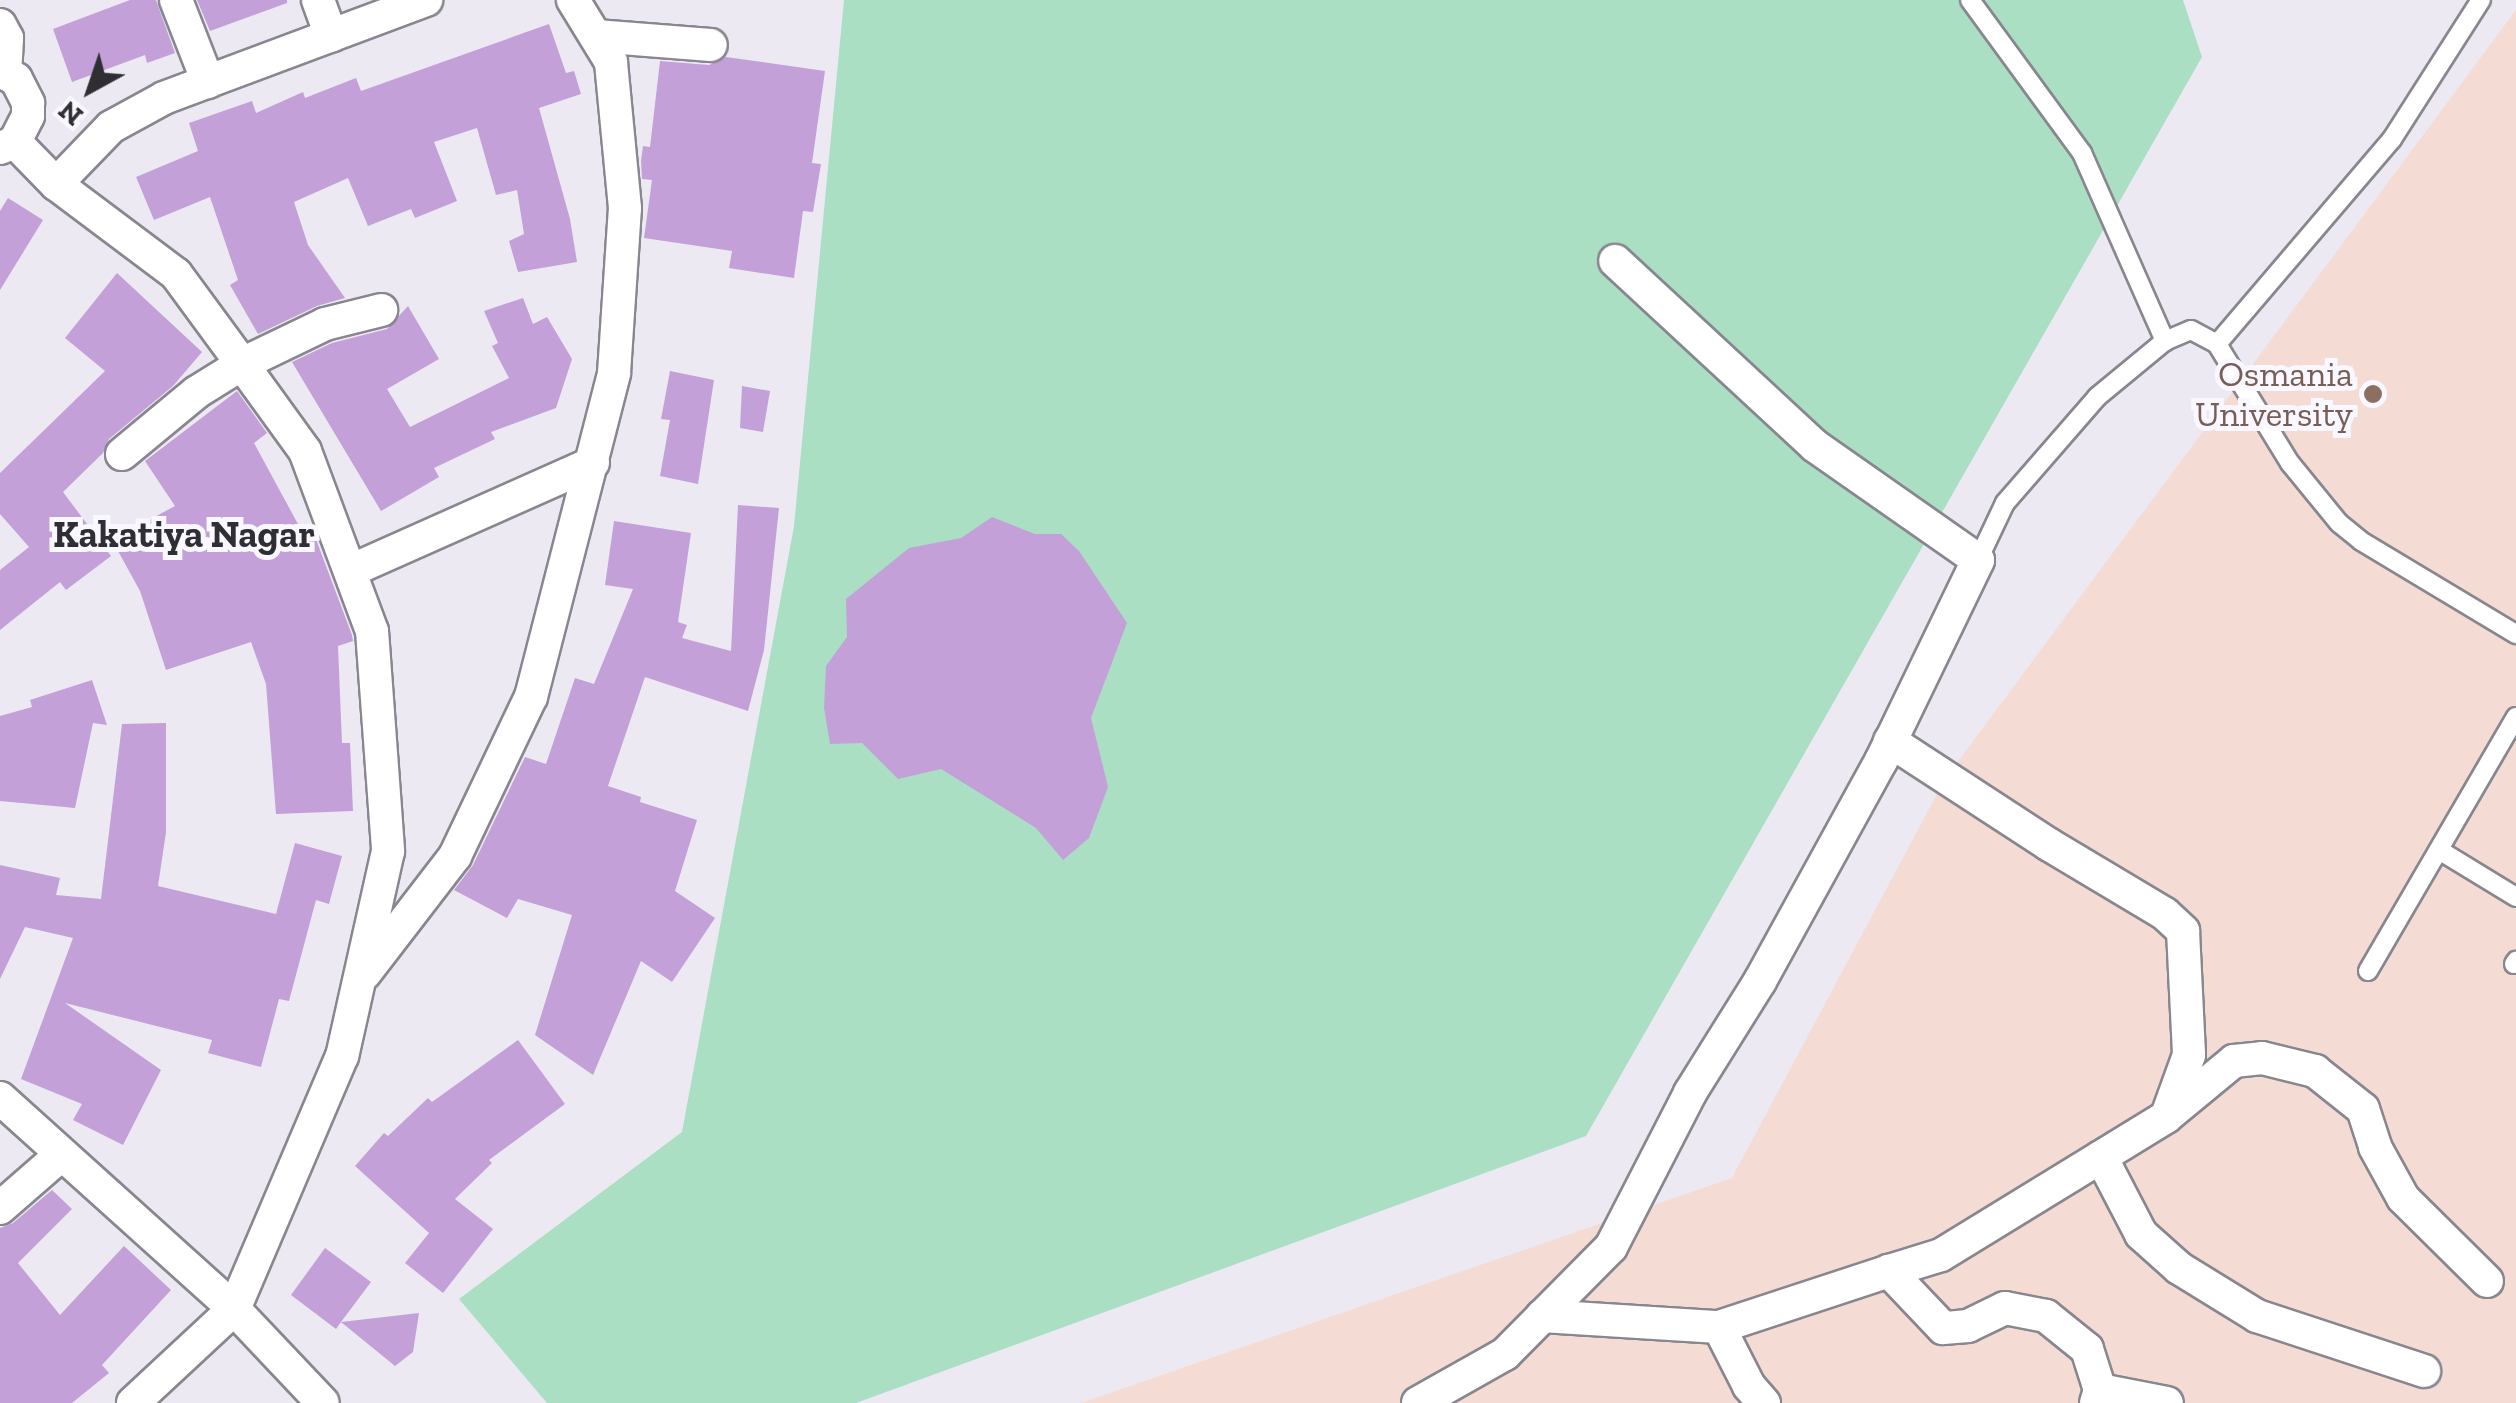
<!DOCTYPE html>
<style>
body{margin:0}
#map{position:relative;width:2516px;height:1403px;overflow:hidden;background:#ece9f3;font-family:"Zilla Slab",serif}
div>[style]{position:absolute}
.education>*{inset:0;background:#f4dbd3}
.green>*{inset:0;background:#aadfc4}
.building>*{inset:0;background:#c3a0d8}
.roads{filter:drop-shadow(2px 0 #88868f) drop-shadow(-2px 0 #88868f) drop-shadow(0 2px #88868f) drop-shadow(0 -2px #88868f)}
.service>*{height:18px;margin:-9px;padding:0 9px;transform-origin:9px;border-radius:9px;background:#fff}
.minor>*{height:32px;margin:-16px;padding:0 16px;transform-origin:16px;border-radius:16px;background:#fff}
.dots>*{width:28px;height:28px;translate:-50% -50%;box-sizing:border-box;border:5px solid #f9f7ff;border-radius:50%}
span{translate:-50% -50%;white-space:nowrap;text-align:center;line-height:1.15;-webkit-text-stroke:10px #f9f7ff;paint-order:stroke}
.education-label{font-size:35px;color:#785e54}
.right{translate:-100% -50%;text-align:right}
.neighbourhood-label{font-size:38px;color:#2f2e32;font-weight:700}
.north{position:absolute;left:40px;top:40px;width:100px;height:100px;-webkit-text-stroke:8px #f9f7ff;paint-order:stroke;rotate:220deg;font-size:28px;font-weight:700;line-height:40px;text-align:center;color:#2f2e32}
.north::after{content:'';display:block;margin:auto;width:35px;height:45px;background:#2f2e32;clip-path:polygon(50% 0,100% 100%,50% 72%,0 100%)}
</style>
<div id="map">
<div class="education">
<i style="clip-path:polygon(2516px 10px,2516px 1403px,1081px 1403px,1732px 1178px,1945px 779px)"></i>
</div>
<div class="green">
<i style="clip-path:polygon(844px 0,2183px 0,2202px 57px,1586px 1136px,856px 1403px,547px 1403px,459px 1299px,682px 1132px,794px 526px)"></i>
</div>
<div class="building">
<i style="clip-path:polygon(130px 0,156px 0,175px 53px,147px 63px,145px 55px,72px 82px,53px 29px)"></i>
<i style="clip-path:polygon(197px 0,287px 0,287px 3px,210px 31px)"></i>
<i style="clip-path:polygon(549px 24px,566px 73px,574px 71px,581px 94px,539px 108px,570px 219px,577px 262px,518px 272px,509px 241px,524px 234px,517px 190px,496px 195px,477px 128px,434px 142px,457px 201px,415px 218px,411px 209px,368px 226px,348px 178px,294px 202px,308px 245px,345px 298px,317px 306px,258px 334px,230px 285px,238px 280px,210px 197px,154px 220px,136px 177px,198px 151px,189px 123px,252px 101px,256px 113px,303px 92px,305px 98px,356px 78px,361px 91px)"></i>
<i style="clip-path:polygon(726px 57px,825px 71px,812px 163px,821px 164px,813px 212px,803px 211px,794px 278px,729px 268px,732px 251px,644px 238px,652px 180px,642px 179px,641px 161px,643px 146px,650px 147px,660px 61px,709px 65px)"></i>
<i style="clip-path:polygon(8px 198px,43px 220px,0 290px,0 211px)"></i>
<i style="clip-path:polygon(117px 273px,202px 352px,173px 386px,109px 439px,103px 453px,63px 492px,111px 556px,66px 590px,60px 582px,0 630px,0 570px,29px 547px,0 514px,0 473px,105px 371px,65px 338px)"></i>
<i style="clip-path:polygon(523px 298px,533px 324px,547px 317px,572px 359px,556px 408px,491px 432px,495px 439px,434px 468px,439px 477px,381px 511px,292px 362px,332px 343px,387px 329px,408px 306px,439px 359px,387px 389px,410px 427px,509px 378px,492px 346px,498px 343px,484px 311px)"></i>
<i style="clip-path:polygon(670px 371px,714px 380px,698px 484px,660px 476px,670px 420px,661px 419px)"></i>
<i style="clip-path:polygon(742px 386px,770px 391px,763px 432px,740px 428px)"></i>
<i style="clip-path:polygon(237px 391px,267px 433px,254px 443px,305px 537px,314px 534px,352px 635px,353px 641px,338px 646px,342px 743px,350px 743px,353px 811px,276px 814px,266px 684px,251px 642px,166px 670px,140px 591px,112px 540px,175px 506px,145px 461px)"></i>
<i style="clip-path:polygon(738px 505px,779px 508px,764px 650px,748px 711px,645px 677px,608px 786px,641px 797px,640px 802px,697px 820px,675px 891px,715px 918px,672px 982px,641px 961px,593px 1075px,535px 1035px,572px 915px,518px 899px,507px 918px,454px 890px,473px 865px,525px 757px,546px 764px,575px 678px,594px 684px,633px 589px,605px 585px,614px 521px,691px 533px,678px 622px,687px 625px,682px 638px,731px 651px)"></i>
<i style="clip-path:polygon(992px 517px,1035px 534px,1061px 534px,1079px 551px,1127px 623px,1091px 718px,1108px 787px,1089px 838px,1063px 860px,1036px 828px,941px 769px,898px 779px,862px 743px,830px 744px,824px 708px,826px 666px,847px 637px,846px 599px,909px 548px,961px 538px)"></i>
<i style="clip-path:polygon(92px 680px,107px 725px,93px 723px,75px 808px,0 801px,0 716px,32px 707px,30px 700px)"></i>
<i style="clip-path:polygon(166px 723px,166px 832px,158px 886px,276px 914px,295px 843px,342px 856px,329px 904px,316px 900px,289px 1001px,279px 999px,261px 1067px,208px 1053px,212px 1040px,65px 1003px,161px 1070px,123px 1145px,73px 1120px,82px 1104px,21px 1079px,73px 938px,25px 927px,0 979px,0 865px,60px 878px,56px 895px,101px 899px,122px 724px)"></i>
<i style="clip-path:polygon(518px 1040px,565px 1104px,489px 1160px,492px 1163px,455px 1199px,493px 1229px,443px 1293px,405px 1263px,429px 1233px,355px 1166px,384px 1133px,388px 1136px,428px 1098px,432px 1102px)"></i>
<i style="clip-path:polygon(52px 1190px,72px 1209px,18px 1263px,60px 1315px,124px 1246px,171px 1290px,102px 1365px,109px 1373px,72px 1403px,0 1403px,0 1228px,13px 1223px)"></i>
<i style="clip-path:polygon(325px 1248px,371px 1282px,341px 1322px,419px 1313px,413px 1352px,395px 1366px,341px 1322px,336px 1329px,291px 1295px)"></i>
</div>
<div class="roads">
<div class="service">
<i style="left:1970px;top:0;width:190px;rotate:53.8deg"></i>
<i style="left:2082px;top:153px;width:206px;rotate:66.2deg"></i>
<i style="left:2217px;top:344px;width:270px;rotate:-49.5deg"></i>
<i style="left:2392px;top:139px;width:165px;rotate:-57.4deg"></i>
<i style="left:1978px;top:560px;width:63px;rotate:-64.7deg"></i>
<i style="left:2005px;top:503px;width:140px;rotate:-49deg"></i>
<i style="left:2097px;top:397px;width:88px;rotate:-39.5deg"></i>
<i style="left:2165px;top:341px;width:28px;rotate:-23deg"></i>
<i style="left:2191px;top:330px;width:30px;rotate:28deg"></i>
<i style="left:2217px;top:344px;width:140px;rotate:58.5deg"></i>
<i style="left:2290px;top:463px;width:77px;rotate:50.8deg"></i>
<i style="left:2339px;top:523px;width:28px;rotate:39deg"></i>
<i style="left:2361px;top:541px;width:181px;rotate:31deg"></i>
<i style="left:2439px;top:850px;width:90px;rotate:31.4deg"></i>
<i style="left:2514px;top:964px;width:4px;rotate:-56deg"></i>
<i style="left:2368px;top:971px;width:294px;rotate:-59.8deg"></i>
</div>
<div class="minor">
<i style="left:176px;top:0;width:88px;rotate:68.7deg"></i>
<i style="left:318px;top:0;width:38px;rotate:70deg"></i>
<i style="left:0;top:25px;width:15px;rotate:62deg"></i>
<i style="left:7px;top:38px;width:34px;rotate:93deg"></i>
<i style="left:596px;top:36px;width:115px;rotate:4.5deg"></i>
<i style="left:0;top:71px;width:18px;rotate:27deg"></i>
<i style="left:16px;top:79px;width:27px;rotate:63deg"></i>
<i style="left:28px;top:103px;width:13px;rotate:90deg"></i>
<i style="left:28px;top:116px;width:29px;rotate:117deg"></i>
<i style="left:15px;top:142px;width:16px;rotate:158deg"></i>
<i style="left:15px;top:142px;width:59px;rotate:45.7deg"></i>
<i style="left:56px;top:184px;width:150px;rotate:36.9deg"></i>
<i style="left:176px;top:274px;width:112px;rotate:53.7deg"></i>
<i style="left:242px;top:364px;width:107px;rotate:54.1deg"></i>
<i style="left:305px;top:451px;width:192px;rotate:69.6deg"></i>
<i style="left:372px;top:631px;width:221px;rotate:85.8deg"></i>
<i style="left:388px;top:851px;width:210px;rotate:102.6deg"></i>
<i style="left:342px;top:1056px;width:275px;rotate:113.1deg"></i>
<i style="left:234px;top:1309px;width:138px;rotate:137.1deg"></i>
<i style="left:56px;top:184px;width:79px;rotate:-46deg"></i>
<i style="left:111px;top:127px;width:60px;rotate:-28.7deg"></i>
<i style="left:164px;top:98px;width:280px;rotate:-20.5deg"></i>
<i style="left:122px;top:454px;width:97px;rotate:-39.6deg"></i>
<i style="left:197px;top:392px;width:53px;rotate:-31.9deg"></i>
<i style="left:242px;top:364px;width:92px;rotate:-25.7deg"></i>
<i style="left:325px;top:324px;width:58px;rotate:-14deg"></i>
<i style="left:350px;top:571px;width:266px;rotate:-24deg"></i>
<i style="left:1890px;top:741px;width:189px;rotate:33.1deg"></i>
<i style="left:2048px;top:844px;width:136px;rotate:30.9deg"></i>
<i style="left:2165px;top:914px;width:25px;rotate:43deg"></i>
<i style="left:2183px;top:931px;width:124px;rotate:87.2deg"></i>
<i style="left:2189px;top:1055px;width:62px;rotate:109.9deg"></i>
<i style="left:365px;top:973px;width:148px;rotate:-52.4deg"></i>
<i style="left:455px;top:856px;width:176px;rotate:-64.5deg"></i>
<i style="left:531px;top:697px;width:334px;rotate:-75.6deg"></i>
<i style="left:614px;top:373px;width:165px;rotate:-86.2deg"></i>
<i style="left:625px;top:208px;width:147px;rotate:-95.5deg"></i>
<i style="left:611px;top:62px;width:73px;rotate:-121.5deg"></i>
<i style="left:0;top:1098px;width:315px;rotate:42deg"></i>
<i style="left:234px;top:1309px;width:129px;rotate:46.6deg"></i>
<i style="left:2101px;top:1157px;width:87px;rotate:62.5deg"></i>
<i style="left:2141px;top:1234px;width:51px;rotate:41.8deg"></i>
<i style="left:2179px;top:1268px;width:92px;rotate:31.6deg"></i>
<i style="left:2257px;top:1316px;width:176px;rotate:18.2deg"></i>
<i style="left:0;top:1208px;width:82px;rotate:-41.1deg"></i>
<i style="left:1542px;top:1316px;width:177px;rotate:3.6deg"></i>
<i style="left:1719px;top:1327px;width:66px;rotate:63deg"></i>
<i style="left:1749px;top:1386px;width:23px;rotate:49deg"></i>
<i style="left:1719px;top:1327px;width:179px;rotate:-18.2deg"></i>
<i style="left:2100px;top:1390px;width:68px;rotate:11deg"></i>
<i style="left:1418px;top:1403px;width:100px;rotate:-29.4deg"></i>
<i style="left:1505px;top:1354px;width:151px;rotate:-45.3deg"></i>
<i style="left:1611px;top:1247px;width:173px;rotate:-62.8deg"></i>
<i style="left:1690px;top:1093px;width:132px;rotate:-58deg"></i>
<i style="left:1760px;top:981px;width:251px;rotate:-61.2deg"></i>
<i style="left:1881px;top:761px;width:223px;rotate:-64.2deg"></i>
<i style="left:1978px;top:560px;width:200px;rotate:-145deg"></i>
<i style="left:1814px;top:445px;width:271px;rotate:-137.2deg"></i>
<i style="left:2096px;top:1403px;width:14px;rotate:-73deg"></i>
<i style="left:2100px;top:1390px;width:43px;rotate:-107.6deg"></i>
<i style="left:2087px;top:1349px;width:53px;rotate:-141.2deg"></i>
<i style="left:2046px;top:1316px;width:42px;rotate:-169deg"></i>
<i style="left:2005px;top:1308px;width:41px;rotate:154.1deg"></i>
<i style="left:1968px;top:1326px;width:25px;rotate:175deg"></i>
<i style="left:1943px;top:1328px;width:79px;rotate:-133.5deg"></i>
<i style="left:1889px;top:1271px;width:54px;rotate:-17.1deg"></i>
<i style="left:1941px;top:1255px;width:264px;rotate:-31.5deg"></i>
<i style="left:2166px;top:1117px;width:88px;rotate:-39.5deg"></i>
<i style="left:2234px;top:1061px;width:28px;rotate:-6deg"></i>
<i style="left:2262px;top:1058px;width:55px;rotate:13.8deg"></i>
<i style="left:2315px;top:1071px;width:61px;rotate:38.4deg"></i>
<i style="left:2363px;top:1109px;width:40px;rotate:72deg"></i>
<i style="left:2375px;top:1147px;width:58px;rotate:61.2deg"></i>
<i style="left:2403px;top:1198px;width:118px;rotate:44.7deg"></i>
</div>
</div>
<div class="dots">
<i style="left:2373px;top:394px;background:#8d6e63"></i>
</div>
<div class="education-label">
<span class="right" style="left:2353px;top:394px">Osmania<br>University</span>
</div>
<div class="neighbourhood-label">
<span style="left:184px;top:535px">Kakatiya Nagar</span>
</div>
<div class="north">N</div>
</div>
